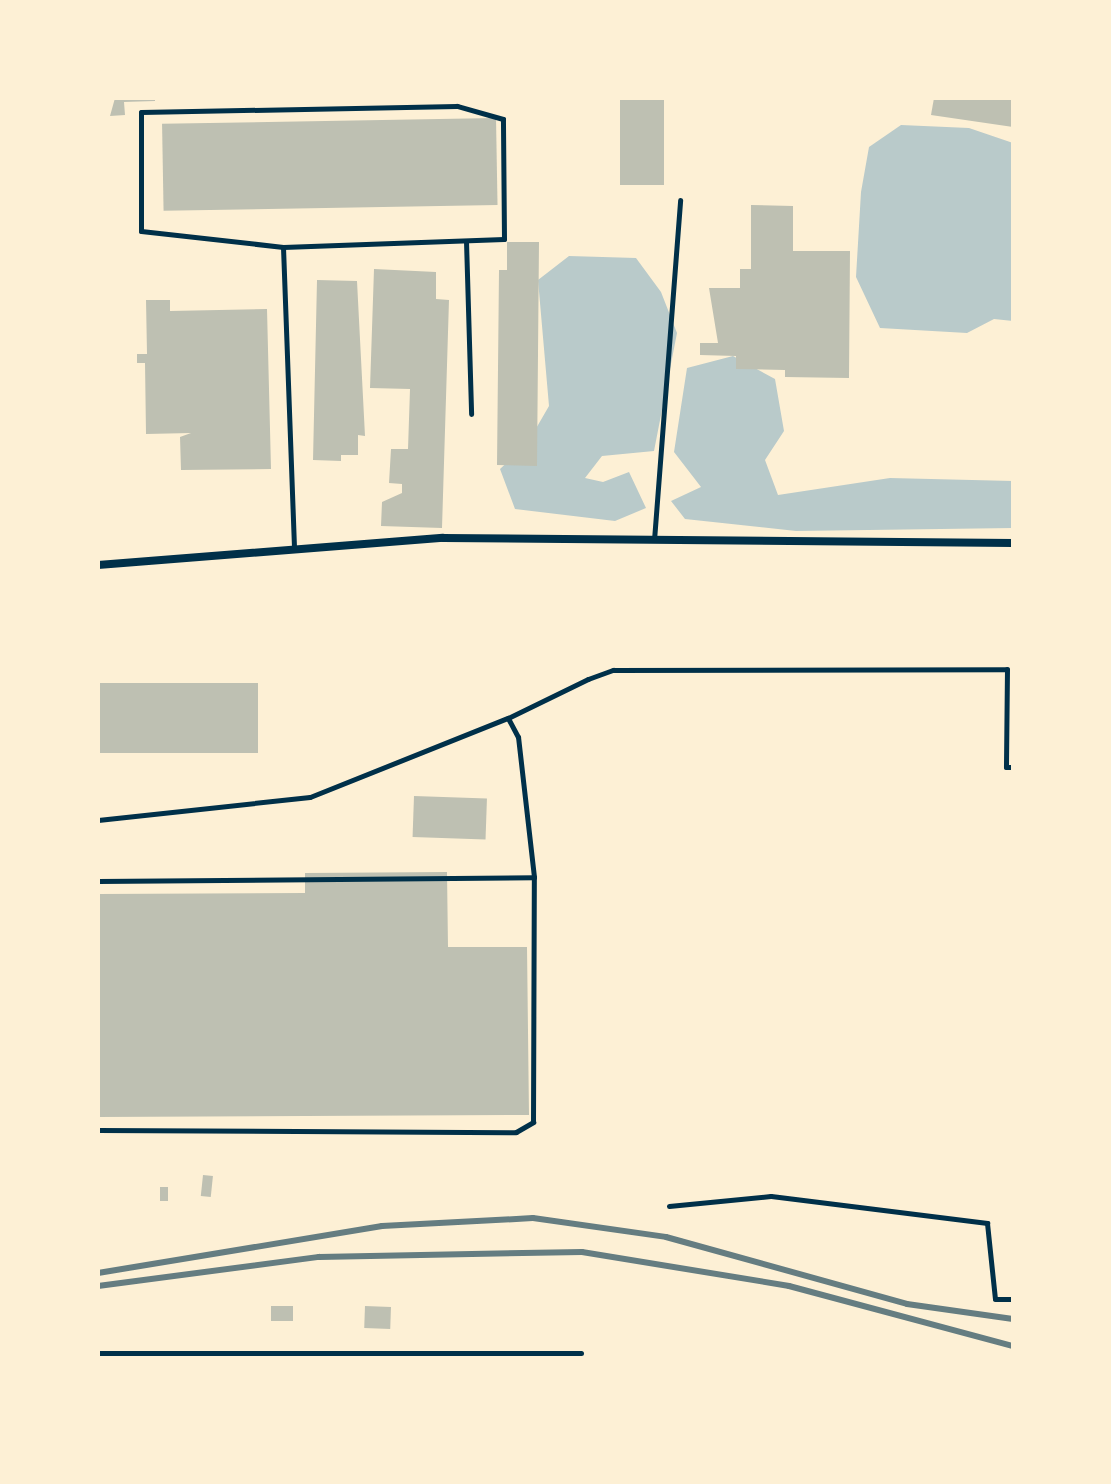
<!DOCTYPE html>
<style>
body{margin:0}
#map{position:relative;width:1111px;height:1484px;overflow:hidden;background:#fdf0d5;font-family:"Roboto Serif",serif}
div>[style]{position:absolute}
.green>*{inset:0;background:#b9caca}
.building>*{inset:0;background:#bec0b2;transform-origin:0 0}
.service>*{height:5px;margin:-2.5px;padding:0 2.5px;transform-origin:2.5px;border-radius:2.5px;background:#003049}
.minor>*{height:8px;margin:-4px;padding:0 4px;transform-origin:4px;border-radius:4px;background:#003049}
.rail>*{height:6px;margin:-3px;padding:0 3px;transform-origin:3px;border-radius:3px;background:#657d81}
span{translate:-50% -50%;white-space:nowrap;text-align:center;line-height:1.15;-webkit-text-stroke:6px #fdf0d5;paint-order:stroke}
.frame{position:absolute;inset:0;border:100px solid #fdf0d5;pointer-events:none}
</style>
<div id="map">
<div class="green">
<i style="clip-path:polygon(901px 125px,969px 128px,1013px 143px,1013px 321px,994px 319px,967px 333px,880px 328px,856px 277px,861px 192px,869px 147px)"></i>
<i style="clip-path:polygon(569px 256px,636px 258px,661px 292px,677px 333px,654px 451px,602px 456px,585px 478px,603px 482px,629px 472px,646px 508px,615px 521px,515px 509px,500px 469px,527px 444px,549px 406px,538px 280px)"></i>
<i style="clip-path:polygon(733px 356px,775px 379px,784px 431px,765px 460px,778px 495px,890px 478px,1013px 481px,1013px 528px,796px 531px,685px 519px,671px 501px,701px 487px,674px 452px,687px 368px)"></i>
</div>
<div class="building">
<i style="clip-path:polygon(115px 98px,155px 98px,155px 101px,124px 102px,125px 115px,110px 116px)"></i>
<i style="left:620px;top:98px;width:44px;height:87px"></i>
<i style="clip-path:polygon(934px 98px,1013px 98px,1013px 127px,931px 115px)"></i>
<i style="left:496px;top:118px;width:87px;height:334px;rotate:89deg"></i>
<i style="clip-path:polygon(751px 205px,793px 206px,793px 251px,850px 251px,849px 378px,785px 377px,785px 370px,736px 369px,736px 356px,700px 355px,700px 343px,718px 343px,709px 288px,740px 288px,740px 269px,751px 269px)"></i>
<i style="clip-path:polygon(507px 242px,539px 242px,537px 466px,497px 465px,499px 270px,507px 270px)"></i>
<i style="clip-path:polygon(374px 269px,436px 272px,436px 299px,449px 300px,442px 528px,381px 526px,382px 502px,402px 493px,402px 484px,389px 483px,391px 449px,408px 449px,410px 389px,370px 388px)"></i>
<i style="clip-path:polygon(317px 280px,357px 281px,365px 436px,358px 435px,358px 455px,341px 455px,341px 461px,313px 460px)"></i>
<i style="clip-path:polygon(146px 300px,170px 300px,170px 311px,267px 309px,271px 469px,181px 470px,180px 437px,191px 433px,146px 434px,145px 363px,137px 363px,137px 354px,147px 354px)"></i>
<i style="left:98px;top:683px;width:160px;height:70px"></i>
<i style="left:414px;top:796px;width:73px;height:41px;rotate:2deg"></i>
<i style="clip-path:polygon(447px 872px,448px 947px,527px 947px,529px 1115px,98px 1117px,98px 894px,305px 893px,305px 873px)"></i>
<i style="left:203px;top:1175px;width:10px;height:21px;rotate:6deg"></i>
<i style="left:160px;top:1187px;width:8px;height:14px"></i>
<i style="left:271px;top:1306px;width:22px;height:15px"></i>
<i style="left:365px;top:1306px;width:26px;height:22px;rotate:2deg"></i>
</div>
<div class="service">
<i style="left:466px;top:241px;width:173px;rotate:88.3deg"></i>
<i style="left:283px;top:247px;width:221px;rotate:-2.1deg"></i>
<i style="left:504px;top:239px;width:120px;rotate:-90.5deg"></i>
<i style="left:503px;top:119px;width:48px;rotate:-164.2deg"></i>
<i style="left:457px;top:106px;width:316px;rotate:178.9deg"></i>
<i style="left:141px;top:112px;width:119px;rotate:90deg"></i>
<i style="left:141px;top:231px;width:143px;rotate:6.4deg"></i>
<i style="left:283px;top:247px;width:302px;rotate:87.9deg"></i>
<i style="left:654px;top:540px;width:341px;rotate:-85.6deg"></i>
<i style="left:98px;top:820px;width:213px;rotate:-6.2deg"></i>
<i style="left:310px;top:797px;width:213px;rotate:-21.8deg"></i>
<i style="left:98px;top:881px;width:436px;rotate:-0.5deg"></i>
<i style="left:98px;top:1130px;width:418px;rotate:0.3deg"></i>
<i style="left:516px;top:1132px;width:20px;rotate:-30deg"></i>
<i style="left:533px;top:1122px;width:245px;rotate:-89.8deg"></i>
<i style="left:534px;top:877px;width:141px;rotate:-96.5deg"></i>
<i style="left:518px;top:737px;width:21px;rotate:-118deg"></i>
<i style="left:508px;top:718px;width:89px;rotate:-26deg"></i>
<i style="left:588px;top:679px;width:27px;rotate:-20deg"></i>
<i style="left:613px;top:670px;width:394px;rotate:-0.1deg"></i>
<i style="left:1007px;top:669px;width:98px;rotate:90.6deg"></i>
<i style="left:1006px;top:767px;width:7px"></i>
<i style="left:669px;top:1206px;width:102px;rotate:-5.6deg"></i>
<i style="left:771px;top:1196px;width:218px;rotate:7.1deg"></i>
<i style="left:987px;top:1223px;width:76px;rotate:84deg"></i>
<i style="left:995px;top:1299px;width:18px"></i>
<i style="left:98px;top:1353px;width:483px"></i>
</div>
<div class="minor">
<i style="left:98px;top:565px;width:346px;rotate:-4.5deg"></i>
<i style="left:443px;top:538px;width:570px;rotate:0.5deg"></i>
</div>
<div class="rail">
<i style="left:98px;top:1273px;width:288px;rotate:-9.4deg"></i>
<i style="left:382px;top:1226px;width:151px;rotate:-3deg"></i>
<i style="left:533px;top:1218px;width:134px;rotate:8.1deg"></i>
<i style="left:666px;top:1237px;width:250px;rotate:15.5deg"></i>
<i style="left:907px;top:1304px;width:107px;rotate:8.1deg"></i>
<i style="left:98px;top:1286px;width:223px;rotate:-7.5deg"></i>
<i style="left:319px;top:1257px;width:263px;rotate:-1.1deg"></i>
<i style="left:582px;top:1252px;width:210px;rotate:9.3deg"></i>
<i style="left:789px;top:1286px;width:232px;rotate:15deg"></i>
</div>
<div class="frame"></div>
</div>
